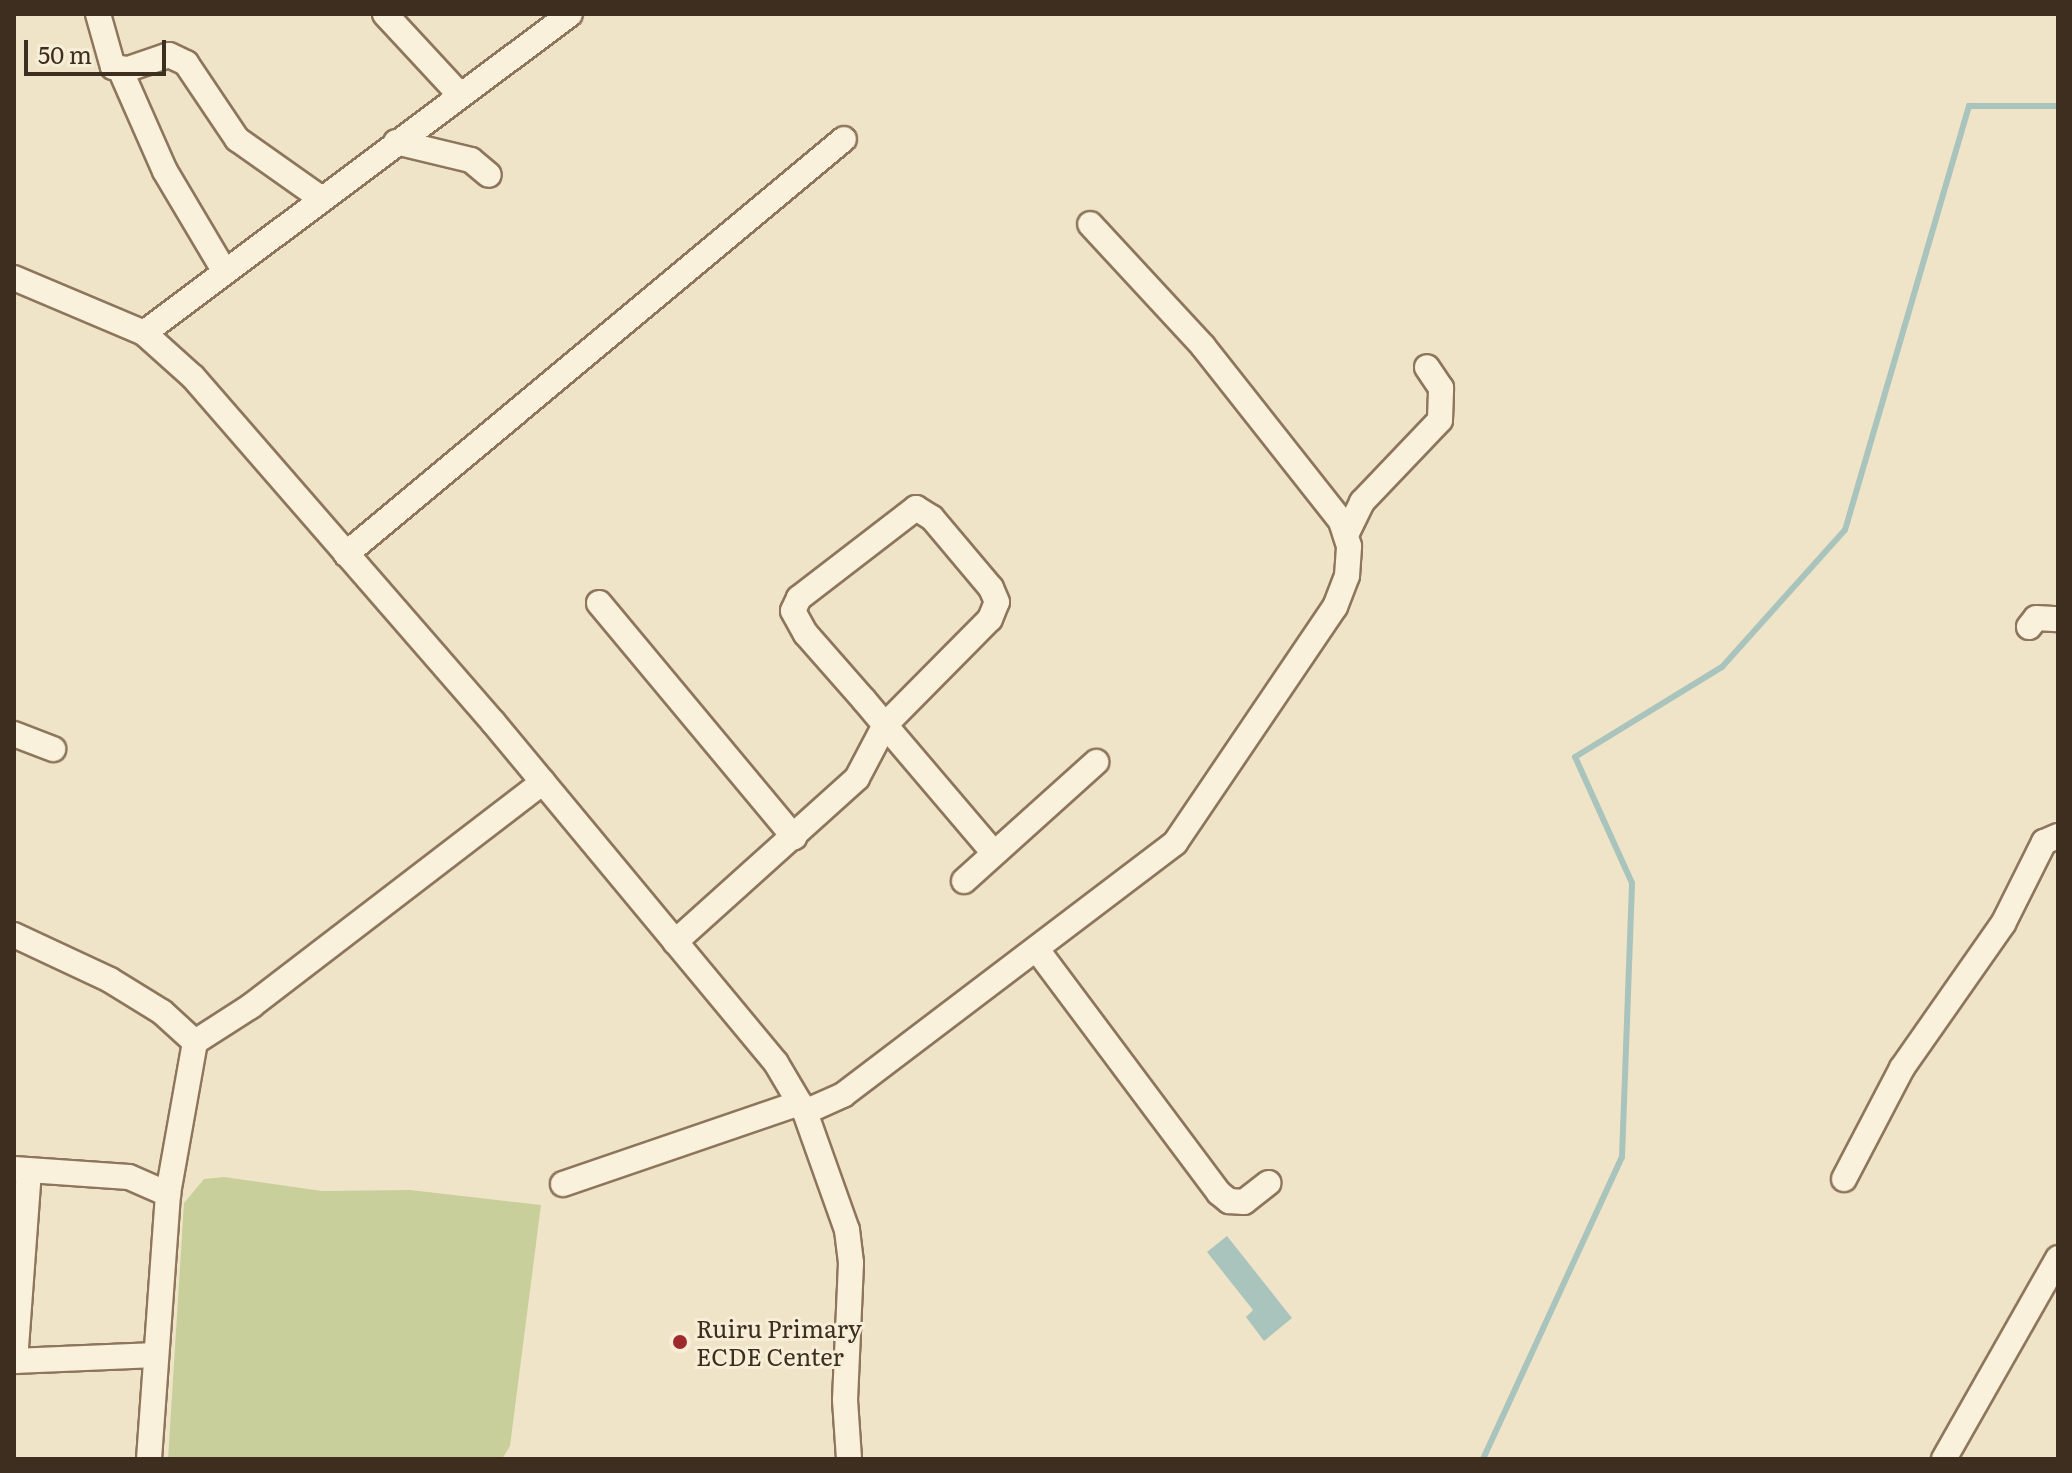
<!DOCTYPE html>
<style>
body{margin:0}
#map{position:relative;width:2072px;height:1473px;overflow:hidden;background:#f0e4c8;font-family:Literata,serif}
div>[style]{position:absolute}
.green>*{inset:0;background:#c9cf9b}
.water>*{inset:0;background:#a9c4bc}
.stream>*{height:6px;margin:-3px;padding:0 3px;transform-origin:3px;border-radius:3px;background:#a9c4bc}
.roads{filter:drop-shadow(2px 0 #8d765c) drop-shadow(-2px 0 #8d765c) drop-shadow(0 2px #8d765c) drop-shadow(0 -2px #8d765c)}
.minor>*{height:24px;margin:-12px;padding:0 12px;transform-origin:12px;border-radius:12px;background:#faf1dc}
.dots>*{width:22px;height:22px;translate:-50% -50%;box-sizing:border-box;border:4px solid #f7eed8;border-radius:50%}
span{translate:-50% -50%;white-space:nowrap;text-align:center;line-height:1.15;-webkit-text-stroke:6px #f7eed8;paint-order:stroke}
.poi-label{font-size:24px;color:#3d2e20}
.left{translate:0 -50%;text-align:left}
.frame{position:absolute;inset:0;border:16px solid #3d2e20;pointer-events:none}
.scale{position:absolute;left:24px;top:40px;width:142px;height:36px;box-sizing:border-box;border:4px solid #3d2e20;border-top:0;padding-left:10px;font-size:24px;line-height:28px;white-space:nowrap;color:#3d2e20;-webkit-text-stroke:6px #f7eed8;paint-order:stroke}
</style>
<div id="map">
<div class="green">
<i style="clip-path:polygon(224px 1177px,322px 1191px,410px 1190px,541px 1205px,510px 1446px,502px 1459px,168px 1459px,184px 1203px,204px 1179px)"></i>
</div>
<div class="water">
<i style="clip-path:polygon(1227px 1236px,1292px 1318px,1264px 1341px,1246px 1317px,1253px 1310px,1207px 1252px)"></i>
</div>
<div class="stream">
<i style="left:1483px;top:1459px;width:332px;rotate:-65.3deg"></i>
<i style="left:1622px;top:1157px;width:274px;rotate:-87.9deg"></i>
<i style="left:1632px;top:883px;width:138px;rotate:-114.3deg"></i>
<i style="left:1575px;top:757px;width:172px;rotate:-31.5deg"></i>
<i style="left:1722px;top:667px;width:184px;rotate:-48.1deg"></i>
<i style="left:1845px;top:530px;width:442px;rotate:-73.7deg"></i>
<i style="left:1969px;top:106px;width:89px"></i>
</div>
<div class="roads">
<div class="minor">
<i style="left:98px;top:14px;width:55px;rotate:74.2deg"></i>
<i style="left:113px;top:67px;width:15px;rotate:8deg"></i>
<i style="left:128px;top:69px;width:43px;rotate:-18.9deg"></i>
<i style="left:169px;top:55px;width:19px;rotate:25deg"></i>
<i style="left:186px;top:63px;width:92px;rotate:56.1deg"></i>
<i style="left:237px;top:139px;width:104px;rotate:35.2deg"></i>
<i style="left:385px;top:14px;width:110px;rotate:47.2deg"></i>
<i style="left:120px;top:69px;width:111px;rotate:66.2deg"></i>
<i style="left:165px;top:171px;width:117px;rotate:59.3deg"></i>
<i style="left:396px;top:142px;width:77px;rotate:13.5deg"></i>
<i style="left:471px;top:160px;width:23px;rotate:40deg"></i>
<i style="left:14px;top:278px;width:141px;rotate:22.9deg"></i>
<i style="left:144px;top:333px;width:66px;rotate:41.9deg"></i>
<i style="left:193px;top:377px;width:457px;rotate:49deg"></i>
<i style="left:493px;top:722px;width:443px;rotate:50.3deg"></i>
<i style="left:776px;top:1063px;width:57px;rotate:59.4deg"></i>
<i style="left:805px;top:1112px;width:125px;rotate:70.4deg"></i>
<i style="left:847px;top:1230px;width:33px;rotate:83deg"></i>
<i style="left:851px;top:1263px;width:137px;rotate:92.5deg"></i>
<i style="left:845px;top:1400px;width:59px;rotate:86.1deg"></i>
<i style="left:144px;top:333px;width:532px;rotate:-36.83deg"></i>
<i style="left:1346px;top:535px;width:37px;rotate:-64deg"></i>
<i style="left:1362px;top:502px;width:113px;rotate:-46.4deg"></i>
<i style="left:1440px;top:420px;width:32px;rotate:-88deg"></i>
<i style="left:1441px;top:388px;width:25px;rotate:-124deg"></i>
<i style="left:346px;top:554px;width:648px;rotate:-39.81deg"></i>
<i style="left:599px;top:603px;width:305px;rotate:50.2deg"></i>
<i style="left:2029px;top:627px;width:11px;rotate:-52deg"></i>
<i style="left:2036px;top:618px;width:22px;rotate:3deg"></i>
<i style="left:14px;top:734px;width:42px;rotate:21deg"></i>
<i style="left:964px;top:881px;width:178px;rotate:-42deg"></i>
<i style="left:14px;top:935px;width:106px;rotate:25.1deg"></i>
<i style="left:110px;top:980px;width:61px;rotate:31.6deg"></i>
<i style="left:162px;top:1012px;width:45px;rotate:42.3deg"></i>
<i style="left:195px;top:1042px;width:154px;rotate:100.1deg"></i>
<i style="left:168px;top:1194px;width:266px;rotate:94.1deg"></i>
<i style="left:675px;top:942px;width:245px;rotate:-42deg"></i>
<i style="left:857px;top:778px;width:60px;rotate:-62.2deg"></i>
<i style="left:885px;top:725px;width:149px;rotate:-45.3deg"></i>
<i style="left:990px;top:619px;width:18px;rotate:-68deg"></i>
<i style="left:997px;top:602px;width:15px;rotate:-113deg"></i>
<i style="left:991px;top:588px;width:92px;rotate:-130.1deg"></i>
<i style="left:932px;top:518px;width:19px;rotate:-148deg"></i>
<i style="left:916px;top:508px;width:148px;rotate:142.4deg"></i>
<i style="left:799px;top:598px;width:14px;rotate:115deg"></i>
<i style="left:793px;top:611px;width:26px;rotate:61deg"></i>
<i style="left:806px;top:634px;width:88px;rotate:48.7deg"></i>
<i style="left:864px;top:700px;width:33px;rotate:50deg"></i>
<i style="left:885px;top:725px;width:168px;rotate:49.6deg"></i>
<i style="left:1038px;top:951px;width:302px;rotate:53.2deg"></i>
<i style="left:1219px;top:1193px;width:13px;rotate:39deg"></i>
<i style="left:1229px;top:1201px;width:15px;rotate:4deg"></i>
<i style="left:1244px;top:1202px;width:31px;rotate:-38deg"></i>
<i style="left:195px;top:1042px;width:67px;rotate:-32.7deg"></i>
<i style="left:251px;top:1006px;width:368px;rotate:-37.5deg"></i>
<i style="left:805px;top:1112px;width:42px;rotate:-24.1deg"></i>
<i style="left:843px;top:1095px;width:417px;rotate:-37.2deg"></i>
<i style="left:1175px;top:843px;width:285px;rotate:-55.9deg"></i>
<i style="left:1335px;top:607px;width:33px;rotate:-69deg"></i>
<i style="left:1347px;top:576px;width:30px;rotate:-86deg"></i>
<i style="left:1349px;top:546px;width:26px;rotate:-108deg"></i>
<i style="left:1341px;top:521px;width:223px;rotate:-128.3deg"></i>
<i style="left:1203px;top:346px;width:166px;rotate:-132.8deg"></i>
<i style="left:14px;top:1169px;width:115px;rotate:4deg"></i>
<i style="left:129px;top:1177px;width:43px;rotate:23.6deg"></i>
<i style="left:1844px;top:1179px;width:125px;rotate:-62.4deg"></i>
<i style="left:1902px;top:1068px;width:176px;rotate:-55deg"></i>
<i style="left:2003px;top:924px;width:92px;rotate:-63.4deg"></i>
<i style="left:2044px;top:842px;width:15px;rotate:-23deg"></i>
<i style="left:563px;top:1184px;width:250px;rotate:-18.9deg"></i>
<i style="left:14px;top:1361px;width:142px;rotate:-2.4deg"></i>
<i style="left:15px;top:1361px;width:191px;rotate:-85.8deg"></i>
<i style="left:1944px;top:1459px;width:231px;rotate:-60.4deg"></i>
</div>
</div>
<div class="dots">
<i style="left:680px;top:1342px;background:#9e2a2b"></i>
</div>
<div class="poi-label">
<span class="left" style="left:696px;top:1342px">Ruiru Primary<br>ECDE Center</span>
</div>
<div class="frame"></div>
<div class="scale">50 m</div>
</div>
